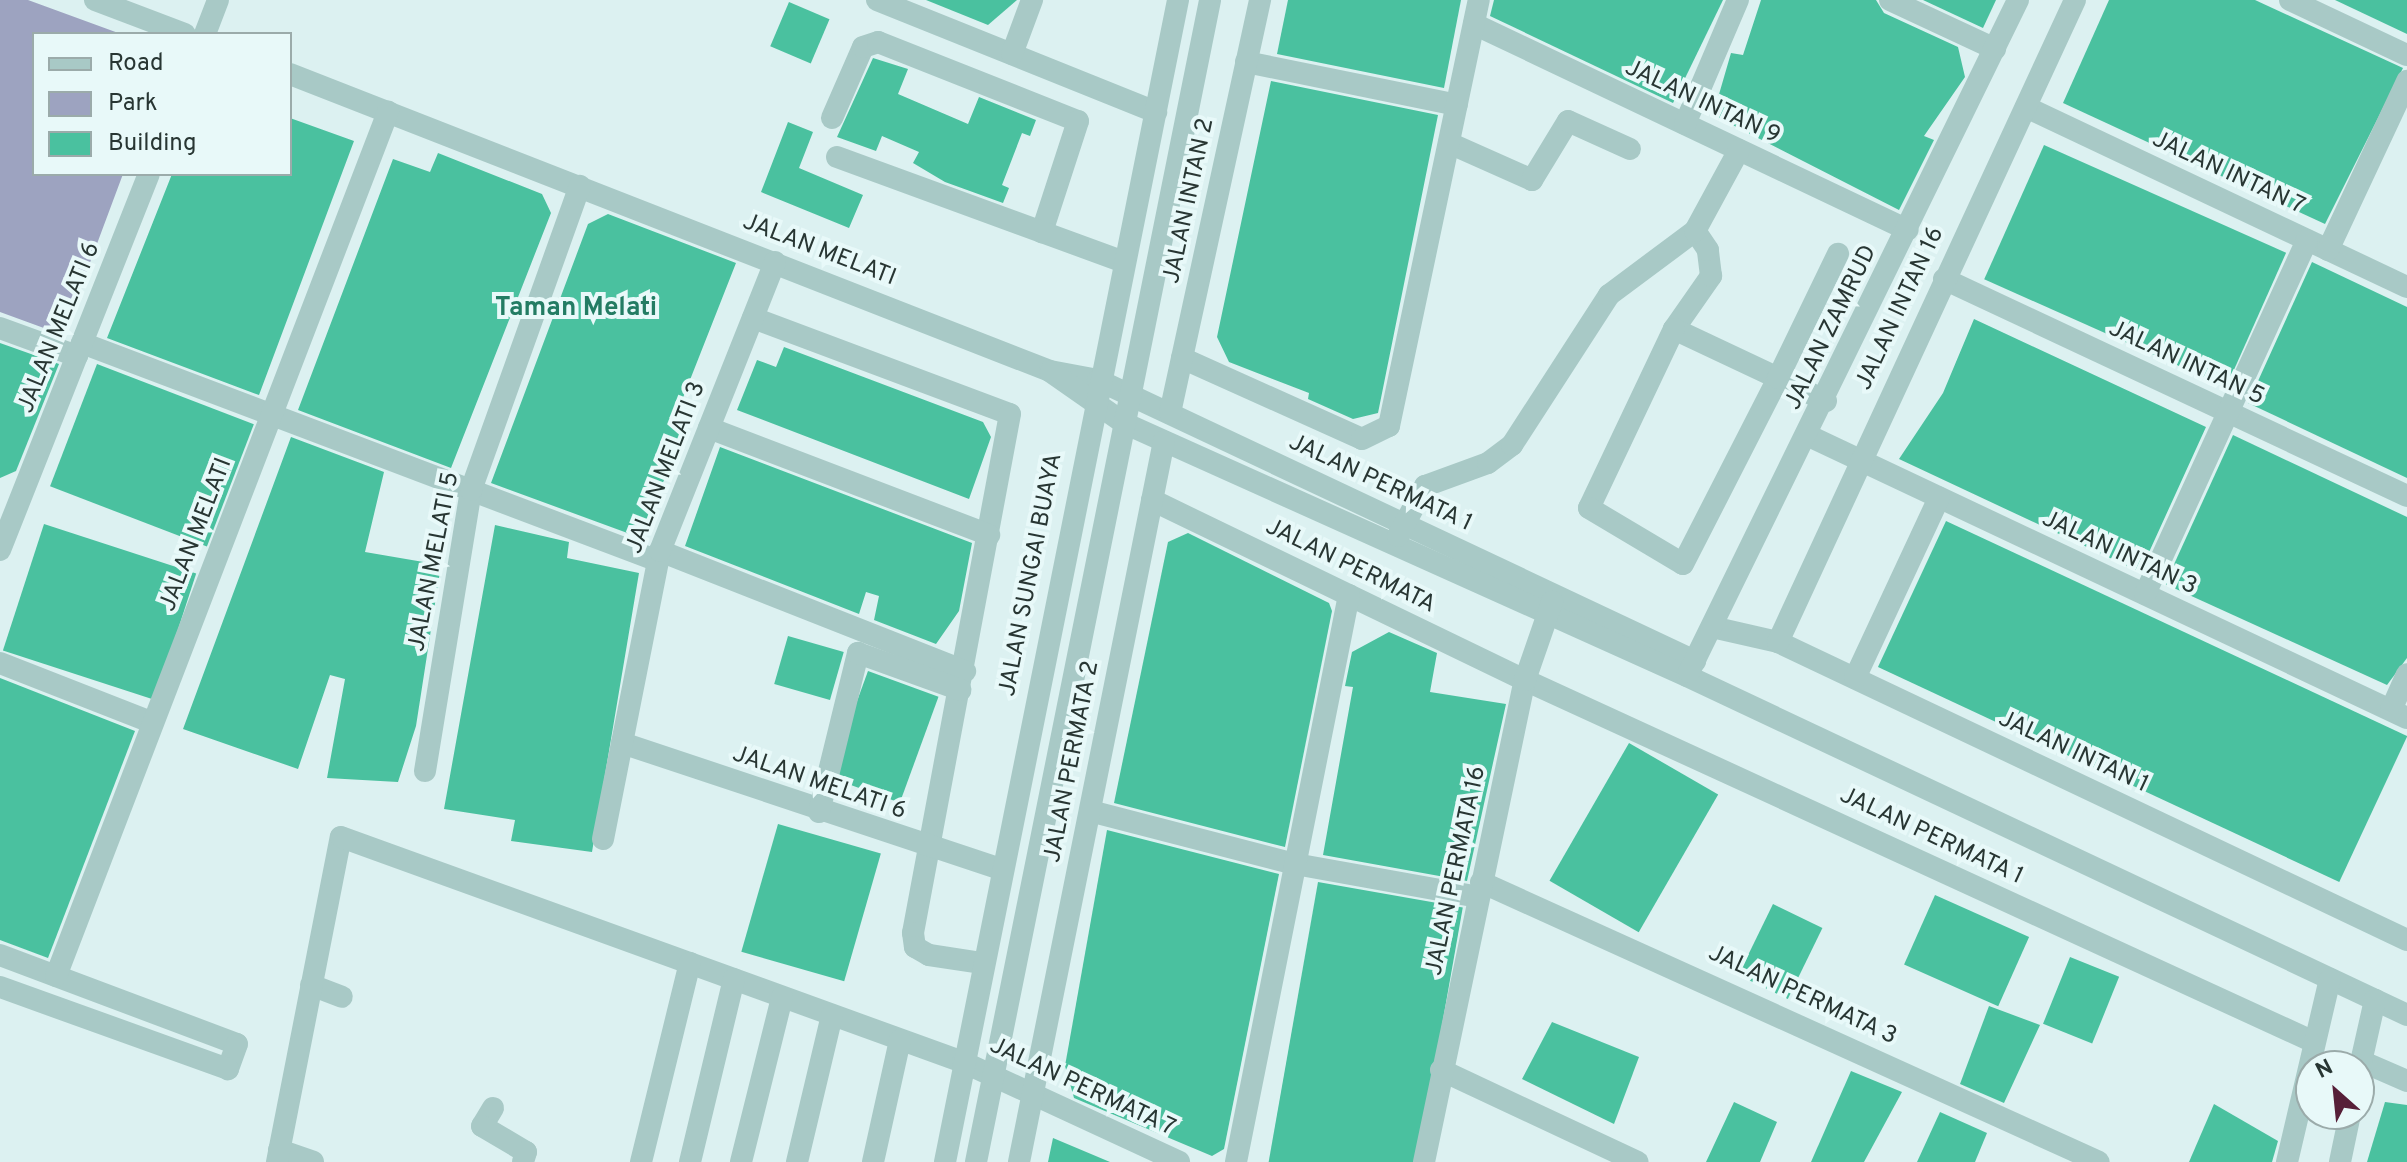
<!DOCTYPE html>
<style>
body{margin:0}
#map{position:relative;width:2407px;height:1162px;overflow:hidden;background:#dcf1f1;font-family:Overpass,sans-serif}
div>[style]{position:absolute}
.green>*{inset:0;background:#9da3c0}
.building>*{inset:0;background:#4ac19f;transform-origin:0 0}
.minor>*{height:22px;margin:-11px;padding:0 11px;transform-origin:11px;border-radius:11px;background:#a8c9c6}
span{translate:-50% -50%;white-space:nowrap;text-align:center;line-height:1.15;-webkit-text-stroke:8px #e8f9f9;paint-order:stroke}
.street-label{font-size:24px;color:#283633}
.neighbourhood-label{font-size:26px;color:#237c63;font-weight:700}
.legend{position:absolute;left:32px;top:32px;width:260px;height:144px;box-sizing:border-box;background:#e8f9f9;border:2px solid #9babaa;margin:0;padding:10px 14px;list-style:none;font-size:24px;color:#283633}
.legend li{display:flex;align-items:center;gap:16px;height:40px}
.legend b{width:40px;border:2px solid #9babaa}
.north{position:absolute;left:2295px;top:1050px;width:80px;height:80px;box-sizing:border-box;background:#e8f9f9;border:2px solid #9babaa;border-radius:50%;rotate:333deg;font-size:22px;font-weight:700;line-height:32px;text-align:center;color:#283633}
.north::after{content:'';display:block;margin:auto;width:28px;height:36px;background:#561f38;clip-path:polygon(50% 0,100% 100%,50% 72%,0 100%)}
</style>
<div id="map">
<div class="green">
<i style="clip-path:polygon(0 0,28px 0,121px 34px,34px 34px,34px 174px,123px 174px,63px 335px,0 312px)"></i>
</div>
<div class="building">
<i style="clip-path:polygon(926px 0,1017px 0,988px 25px)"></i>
<i style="clip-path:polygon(1288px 0,1461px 0,1444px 88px,1277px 54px)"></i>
<i style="clip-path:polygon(1494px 0,1723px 0,1673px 103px,1490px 16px)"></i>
<i style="clip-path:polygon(1761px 0,1876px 0,1884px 13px,1958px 47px,1965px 77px,1924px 136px,1934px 140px,1899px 210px,1713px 115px,1731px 53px,1743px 55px)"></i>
<i style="clip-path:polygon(1923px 0,1996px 0,1983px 28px)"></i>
<i style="clip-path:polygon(2109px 0,2255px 0,2403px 68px,2325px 224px,2063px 103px)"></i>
<i style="clip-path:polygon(2335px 0,2407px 0,2407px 34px)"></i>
<i style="left:789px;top:2px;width:44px;height:48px;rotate:23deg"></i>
<i style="clip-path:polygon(873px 58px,908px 69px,898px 94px,968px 124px,979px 97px,1036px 120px,1030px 136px,1022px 133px,1002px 185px,1009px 188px,1003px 203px,945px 182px,913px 163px,919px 152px,882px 136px,876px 151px,837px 137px)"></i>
<i style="clip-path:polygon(1271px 81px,1438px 115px,1378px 413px,1353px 419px,1308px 399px,1309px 393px,1229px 362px,1217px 337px)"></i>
<i style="clip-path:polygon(290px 118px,354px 141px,259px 395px,107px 338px,172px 174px,290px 174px)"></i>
<i style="clip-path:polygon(788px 122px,813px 132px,799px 168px,863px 195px,849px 228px,761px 192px)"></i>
<i style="left:2044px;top:145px;width:265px;height:147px;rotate:24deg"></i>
<i style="clip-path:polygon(438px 153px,542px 194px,551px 213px,451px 468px,298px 410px,393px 159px,430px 172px)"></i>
<i style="clip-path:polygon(608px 214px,736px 263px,675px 418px,687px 422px,641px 538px,491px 483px,588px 224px)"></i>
<i style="clip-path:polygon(2312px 262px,2407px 307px,2407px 478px,2248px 403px)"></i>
<i style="clip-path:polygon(1974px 319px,2206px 427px,2140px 572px,1899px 459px,1943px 393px)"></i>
<i style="clip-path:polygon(0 343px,59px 364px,16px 471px,0 478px)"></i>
<i style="clip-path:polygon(784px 347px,983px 422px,991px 437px,969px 499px,737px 410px,757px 360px,776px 367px)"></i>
<i style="left:97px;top:364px;width:168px;height:131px;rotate:21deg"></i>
<i style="clip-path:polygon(2233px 435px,2407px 517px,2407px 658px,2387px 685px,2165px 584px)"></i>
<i style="clip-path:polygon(291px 437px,384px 472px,365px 552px,441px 565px,416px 726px,398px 782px,327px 778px,345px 679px,330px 675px,298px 769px,183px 729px)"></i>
<i style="clip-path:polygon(720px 447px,972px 543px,959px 611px,936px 644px,874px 620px,879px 596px,866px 592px,859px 614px,685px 546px)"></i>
<i style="left:1946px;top:521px;width:509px;height:161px;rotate:25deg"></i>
<i style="left:44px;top:524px;width:160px;height:133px;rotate:18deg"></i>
<i style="clip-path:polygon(495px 525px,569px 542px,567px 558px,639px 573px,592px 852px,511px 841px,515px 820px,444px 809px)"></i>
<i style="clip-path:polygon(1188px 533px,1329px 603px,1332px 611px,1285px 847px,1114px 803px,1168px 542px)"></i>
<i style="clip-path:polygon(1389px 632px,1437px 653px,1430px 692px,1506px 704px,1467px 881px,1323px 855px,1353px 687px,1345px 686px,1352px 652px)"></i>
<i style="left:788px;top:636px;width:58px;height:50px;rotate:16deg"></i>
<i style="left:868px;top:671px;width:75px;height:113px;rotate:20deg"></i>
<i style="clip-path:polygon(0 678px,135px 731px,48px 958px,0 940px)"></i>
<i style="left:1629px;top:743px;width:103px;height:159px;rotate:30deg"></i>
<i style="left:778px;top:824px;width:107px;height:133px;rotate:16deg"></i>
<i style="clip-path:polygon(1107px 830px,1279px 874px,1224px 1149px,1212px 1156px,1074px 1098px,1065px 1066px)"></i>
<i style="left:1318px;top:882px;width:147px;height:287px;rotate:10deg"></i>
<i style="left:1935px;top:895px;width:103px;height:76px;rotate:24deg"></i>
<i style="left:1773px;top:904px;width:55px;height:79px;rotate:26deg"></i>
<i style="left:2070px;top:957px;width:53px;height:72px;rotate:22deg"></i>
<i style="clip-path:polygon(1989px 1006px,2040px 1025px,2004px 1103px,1960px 1084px)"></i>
<i style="clip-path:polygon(1552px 1022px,1639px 1057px,1614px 1124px,1522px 1079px)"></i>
<i style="clip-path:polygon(1851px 1071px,1902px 1092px,1864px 1162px,1811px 1162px)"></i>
<i style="clip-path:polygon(1734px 1102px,1777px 1122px,1760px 1162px,1706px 1162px)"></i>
<i style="clip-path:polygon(2385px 1102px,2407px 1105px,2407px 1162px,2367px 1162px)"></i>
<i style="clip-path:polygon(2214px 1104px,2278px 1141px,2272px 1162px,2189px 1162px)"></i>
<i style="clip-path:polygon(1940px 1112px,1987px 1133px,1975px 1162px,1917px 1162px)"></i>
<i style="clip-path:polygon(1053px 1138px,1110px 1162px,1048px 1162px)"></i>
</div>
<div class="minor">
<i style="left:95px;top:0;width:96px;rotate:20.7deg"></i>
<i style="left:877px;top:0;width:301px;rotate:21.9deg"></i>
<i style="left:1890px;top:0;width:116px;rotate:25deg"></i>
<i style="left:2290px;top:0;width:129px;rotate:25.2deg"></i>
<i style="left:1474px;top:24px;width:480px;rotate:25.4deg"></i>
<i style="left:205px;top:34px;width:36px;rotate:-69deg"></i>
<i style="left:1012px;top:54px;width:58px;rotate:-69.7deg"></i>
<i style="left:1246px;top:62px;width:215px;rotate:11.5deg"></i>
<i style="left:290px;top:74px;width:816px;rotate:21.35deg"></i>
<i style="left:1050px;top:371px;width:49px;rotate:10.6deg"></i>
<i style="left:1098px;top:380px;width:660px;rotate:25.21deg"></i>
<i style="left:2026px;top:107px;width:421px;rotate:25.3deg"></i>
<i style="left:832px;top:118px;width:77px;rotate:-66.4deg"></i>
<i style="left:863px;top:47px;width:16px;rotate:-18deg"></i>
<i style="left:878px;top:42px;width:215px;rotate:21.6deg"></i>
<i style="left:1078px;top:121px;width:117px;rotate:108deg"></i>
<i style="left:1685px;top:124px;width:135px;rotate:-66.9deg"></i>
<i style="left:1449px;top:143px;width:91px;rotate:24deg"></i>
<i style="left:1532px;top:180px;width:69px;rotate:-58.6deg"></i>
<i style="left:1568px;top:121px;width:68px;rotate:24.3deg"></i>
<i style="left:837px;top:157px;width:306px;rotate:20.1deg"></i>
<i style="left:2328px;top:250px;width:187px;rotate:-64.9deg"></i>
<i style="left:1944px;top:279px;width:511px;rotate:25.11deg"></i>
<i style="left:753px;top:318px;width:274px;rotate:20.5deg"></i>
<i style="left:1010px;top:414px;width:528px;rotate:100.59deg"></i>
<i style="left:913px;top:933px;width:14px;rotate:82deg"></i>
<i style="left:915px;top:947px;width:16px;rotate:30deg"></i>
<i style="left:929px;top:955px;width:54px;rotate:8.6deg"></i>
<i style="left:0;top:328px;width:82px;rotate:20deg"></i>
<i style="left:1674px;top:329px;width:65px;rotate:-55.1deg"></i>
<i style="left:1711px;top:276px;width:26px;rotate:-97deg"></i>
<i style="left:1708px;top:250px;width:23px;rotate:-124deg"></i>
<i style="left:82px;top:343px;width:616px;rotate:20.73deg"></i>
<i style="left:1182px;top:358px;width:197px;rotate:24.2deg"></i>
<i style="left:1362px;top:439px;width:30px;rotate:-26deg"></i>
<i style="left:1389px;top:426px;width:435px;rotate:-78.1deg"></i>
<i style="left:1051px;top:372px;width:89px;rotate:34.9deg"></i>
<i style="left:1124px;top:423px;width:617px;rotate:24.2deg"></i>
<i style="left:1687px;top:676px;width:796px;rotate:25.21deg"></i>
<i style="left:1826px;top:401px;width:53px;rotate:-154.4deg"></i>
<i style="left:1778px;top:378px;width:115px;rotate:-154.8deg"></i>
<i style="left:1674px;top:329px;width:198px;rotate:115.4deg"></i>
<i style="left:1589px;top:508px;width:109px;rotate:30.8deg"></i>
<i style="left:1683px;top:564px;width:209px;rotate:-62.9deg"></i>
<i style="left:1778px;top:378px;width:138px;rotate:-64.2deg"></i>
<i style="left:1170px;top:413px;width:423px;rotate:-77.7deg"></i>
<i style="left:709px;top:428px;width:300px;rotate:20.9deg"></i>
<i style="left:1809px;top:436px;width:661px;rotate:25.25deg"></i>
<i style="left:1152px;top:500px;width:414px;rotate:25.8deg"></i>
<i style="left:1525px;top:680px;width:868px;rotate:24.65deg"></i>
<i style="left:1398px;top:536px;width:57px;rotate:-61.6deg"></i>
<i style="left:1425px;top:486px;width:67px;rotate:-20.1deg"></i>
<i style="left:1488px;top:463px;width:30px;rotate:-37deg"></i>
<i style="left:1512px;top:445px;width:179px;rotate:-57.1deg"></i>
<i style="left:1609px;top:295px;width:107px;rotate:-36.7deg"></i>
<i style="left:1695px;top:231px;width:92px;rotate:-61.5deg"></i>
<i style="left:0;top:550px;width:404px;rotate:-68.4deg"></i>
<i style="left:660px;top:551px;width:328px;rotate:21.5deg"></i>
<i style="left:2145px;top:594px;width:389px;rotate:-65.4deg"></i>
<i style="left:1712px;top:627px;width:68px;rotate:12.8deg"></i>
<i style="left:1778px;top:642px;width:696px;rotate:25.35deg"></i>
<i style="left:1778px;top:642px;width:707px;rotate:-65.17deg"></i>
<i style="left:0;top:663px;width:164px;rotate:21.4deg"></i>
<i style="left:1689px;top:672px;width:748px;rotate:-63.91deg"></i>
<i style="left:1855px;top:678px;width:199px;rotate:-65deg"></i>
<i style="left:2391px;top:710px;width:39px;rotate:-66deg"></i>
<i style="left:622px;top:743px;width:399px;rotate:18.4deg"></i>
<i style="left:425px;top:771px;width:285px;rotate:-80.7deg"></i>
<i style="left:471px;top:490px;width:323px;rotate:-70.3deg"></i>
<i style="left:1090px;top:811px;width:212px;rotate:14.5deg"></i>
<i style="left:1295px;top:864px;width:186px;rotate:10.2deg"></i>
<i style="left:819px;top:812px;width:164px;rotate:-76.2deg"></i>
<i style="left:858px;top:653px;width:109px;rotate:19.8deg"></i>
<i style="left:603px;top:839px;width:294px;rotate:-78.8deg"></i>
<i style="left:660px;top:551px;width:311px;rotate:-68.3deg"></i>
<i style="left:1481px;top:882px;width:678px;rotate:24.37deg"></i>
<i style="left:0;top:955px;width:253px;rotate:20.6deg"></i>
<i style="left:237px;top:1044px;width:27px;rotate:110deg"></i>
<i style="left:228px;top:1069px;width:242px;rotate:-160.2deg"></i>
<i style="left:56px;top:976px;width:926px;rotate:-68.98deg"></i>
<i style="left:311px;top:985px;width:33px;rotate:21deg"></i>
<i style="left:2361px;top:1061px;width:50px;rotate:23.5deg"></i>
<i style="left:1441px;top:1070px;width:217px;rotate:25.1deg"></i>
<i style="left:2359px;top:1071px;width:73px;rotate:-77.3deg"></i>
<i style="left:493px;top:1108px;width:21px;rotate:121deg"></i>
<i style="left:482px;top:1126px;width:51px;rotate:30.6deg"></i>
<i style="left:526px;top:1152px;width:10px;rotate:107deg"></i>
<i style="left:279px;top:1150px;width:36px;rotate:19deg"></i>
<i style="left:277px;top:1162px;width:331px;rotate:-78.9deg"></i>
<i style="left:341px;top:837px;width:661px;rotate:19.89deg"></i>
<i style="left:963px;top:1062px;width:238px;rotate:24.8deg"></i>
<i style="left:641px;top:1162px;width:205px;rotate:-76.2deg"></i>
<i style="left:690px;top:1162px;width:188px;rotate:-76.5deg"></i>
<i style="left:741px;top:1162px;width:170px;rotate:-76deg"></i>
<i style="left:797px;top:1162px;width:151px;rotate:-76.6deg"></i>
<i style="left:873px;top:1162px;width:125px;rotate:-77.5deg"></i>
<i style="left:945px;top:1162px;width:1185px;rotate:-78.66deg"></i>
<i style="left:976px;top:1162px;width:1185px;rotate:-78.61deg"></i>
<i style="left:1019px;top:1162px;width:735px;rotate:-78.63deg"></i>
<i style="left:1236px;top:1162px;width:578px;rotate:-78.73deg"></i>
<i style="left:1424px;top:1162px;width:492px;rotate:-78.2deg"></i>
<i style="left:1525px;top:680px;width:83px;rotate:-70.9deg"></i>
<i style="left:2287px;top:1162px;width:188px;rotate:-76.8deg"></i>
<i style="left:2340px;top:1162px;width:49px;rotate:-78.2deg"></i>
</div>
<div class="street-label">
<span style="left:1702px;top:103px;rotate:25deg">JALAN INTAN 9</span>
<span style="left:2228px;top:174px;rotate:25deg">JALAN INTAN 7</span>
<span style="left:1190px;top:201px;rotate:-78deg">JALAN INTAN 2</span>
<span style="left:819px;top:251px;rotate:21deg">JALAN MELATI</span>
<span style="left:1901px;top:309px;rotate:-65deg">JALAN INTAN 16</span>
<span style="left:60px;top:328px;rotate:-68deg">JALAN MELATI 6</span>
<span style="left:1832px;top:328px;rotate:-64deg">JALAN ZAMRUD</span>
<span style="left:2186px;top:364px;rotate:25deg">JALAN INTAN 5</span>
<span style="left:667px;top:468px;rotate:-69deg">JALAN MELATI 3</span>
<span style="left:1380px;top:484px;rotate:25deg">JALAN PERMATA 1</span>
<span style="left:197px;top:535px;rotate:-69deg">JALAN MELATI</span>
<span style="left:2119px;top:554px;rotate:25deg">JALAN INTAN 3</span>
<span style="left:435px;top:562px;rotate:-79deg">JALAN MELATI 5</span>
<span style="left:1350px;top:567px;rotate:26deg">JALAN PERMATA</span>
<span style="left:1032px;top:575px;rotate:-79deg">JALAN SUNGAI BUAYA</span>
<span style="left:2073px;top:753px;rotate:25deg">JALAN INTAN 1</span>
<span style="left:1073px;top:762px;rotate:-79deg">JALAN PERMATA 2</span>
<span style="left:819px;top:784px;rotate:19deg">JALAN MELATI 6</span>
<span style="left:1931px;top:837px;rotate:25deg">JALAN PERMATA 1</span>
<span style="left:1457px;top:871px;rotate:-78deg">JALAN PERMATA 16</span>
<span style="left:1802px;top:996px;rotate:25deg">JALAN PERMATA 3</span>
<span style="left:1082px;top:1088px;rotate:25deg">JALAN PERMATA 7</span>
</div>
<div class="neighbourhood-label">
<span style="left:576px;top:309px">Taman Melati</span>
</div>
<ul class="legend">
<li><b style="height:10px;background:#a8c9c6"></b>Road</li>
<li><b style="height:22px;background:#9da3c0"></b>Park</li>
<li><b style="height:22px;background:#4ac19f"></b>Building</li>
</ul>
<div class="north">N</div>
</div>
